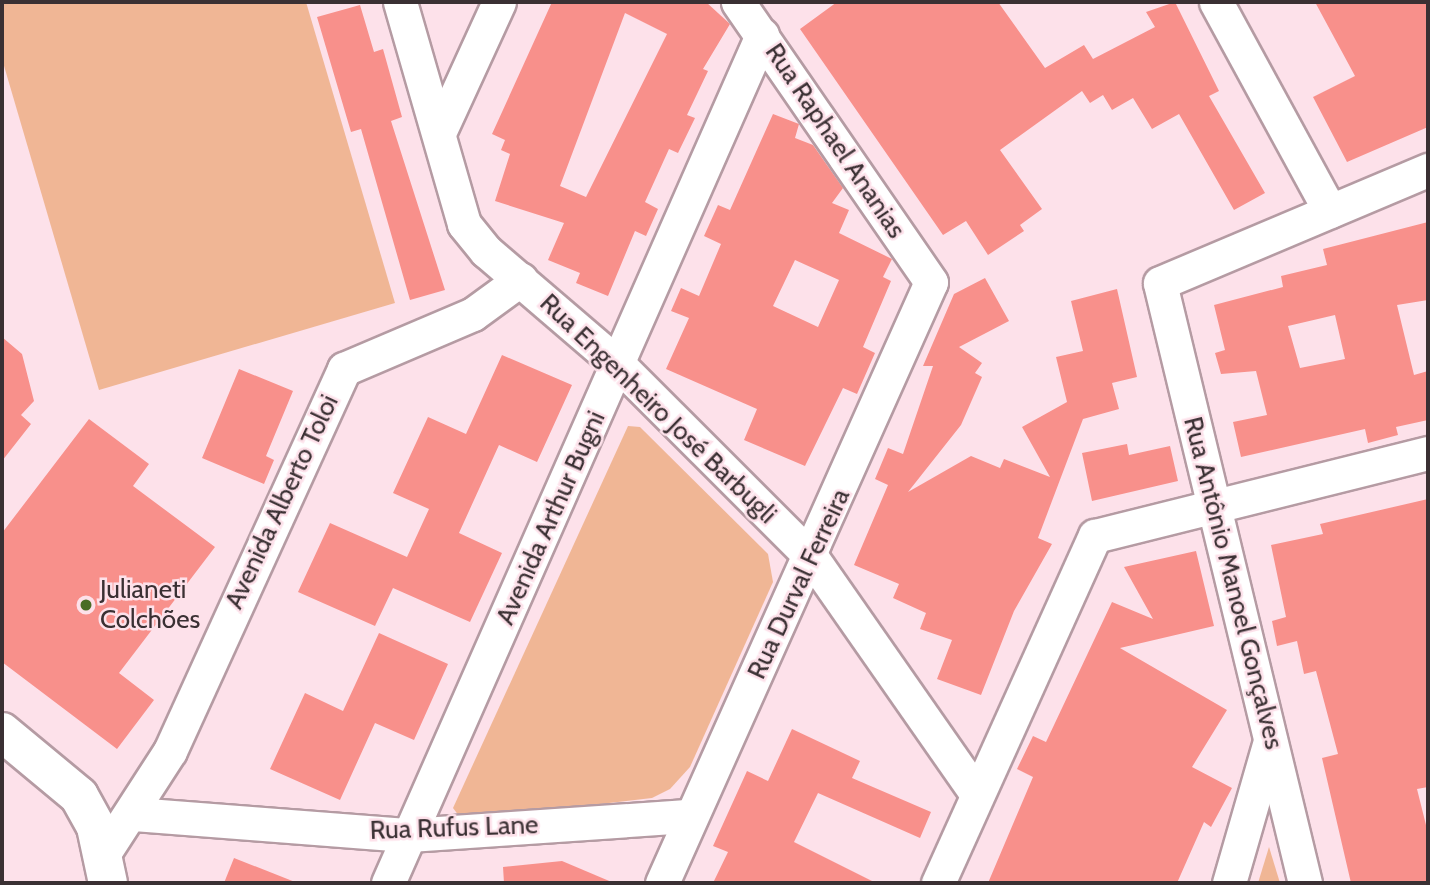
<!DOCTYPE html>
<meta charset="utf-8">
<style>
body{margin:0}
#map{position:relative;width:1430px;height:885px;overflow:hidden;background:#fde1ea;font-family:Cabin,sans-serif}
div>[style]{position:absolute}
.green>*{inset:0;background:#f0b695}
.building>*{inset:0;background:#f8908b}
.roads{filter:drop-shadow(2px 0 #b59ba3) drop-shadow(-2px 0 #b59ba3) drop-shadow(0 2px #b59ba3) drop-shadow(0 -2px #b59ba3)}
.minor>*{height:33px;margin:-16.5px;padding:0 16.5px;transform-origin:16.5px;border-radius:16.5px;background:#fff}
.secondary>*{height:38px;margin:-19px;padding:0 19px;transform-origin:19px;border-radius:19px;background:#fff}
.dots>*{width:19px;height:19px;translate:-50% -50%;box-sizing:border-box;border:4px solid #fde1ea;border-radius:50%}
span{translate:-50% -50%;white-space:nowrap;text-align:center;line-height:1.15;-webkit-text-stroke:5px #fde1ea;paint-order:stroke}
.street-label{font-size:26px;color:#3a3033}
.poi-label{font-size:26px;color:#3a3033}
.left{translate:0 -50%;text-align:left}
.frame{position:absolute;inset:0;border:4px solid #3a3033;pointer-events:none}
</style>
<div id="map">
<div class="green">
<i style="clip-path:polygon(2px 2px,306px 2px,395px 303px,99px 390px,2px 59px)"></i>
<i style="clip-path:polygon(628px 426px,640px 427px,768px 554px,773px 582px,690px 767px,670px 789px,652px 798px,462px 820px,453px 808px)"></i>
<i style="clip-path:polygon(1269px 847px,1280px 883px,1258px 883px)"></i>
</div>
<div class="building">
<i style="clip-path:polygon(evenodd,552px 2px,706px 2px,730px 24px,703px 69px,708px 71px,687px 115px,695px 118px,678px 153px,669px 149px,645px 202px,658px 209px,646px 236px,635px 231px,608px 296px,576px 283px,580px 273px,548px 260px,564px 223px,495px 201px,510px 154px,501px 150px,505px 140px,492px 134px,552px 2px,625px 13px,667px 34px,586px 197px,560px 186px,625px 13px)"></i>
<i style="clip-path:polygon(837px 2px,998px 2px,1045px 68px,1084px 45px,1093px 59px,1155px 27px,1146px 12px,1175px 2px,1219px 91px,1209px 96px,1265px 193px,1234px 210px,1179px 114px,1152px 129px,1133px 98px,1112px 110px,1103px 95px,1090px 103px,1082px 91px,1000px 150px,1042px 209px,1020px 225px,1024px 231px,988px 255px,966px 221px,943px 235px,800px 29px)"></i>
<i style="clip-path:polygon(1315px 2px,1428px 2px,1428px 127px,1347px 162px,1313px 97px,1355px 76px)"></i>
<i style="clip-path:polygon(360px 5px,374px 52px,383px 49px,402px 117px,391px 121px,445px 290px,410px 300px,361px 129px,351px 132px,317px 17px)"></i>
<i style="clip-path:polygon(evenodd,773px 114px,799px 124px,795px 138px,813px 145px,843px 188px,832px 203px,849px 210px,839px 233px,892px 259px,883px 277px,891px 281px,863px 347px,875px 353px,857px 394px,843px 388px,805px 466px,744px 440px,757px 409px,666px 369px,689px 318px,671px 311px,681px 288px,699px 296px,721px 244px,704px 236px,718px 205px,730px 210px,773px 114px,795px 260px,839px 280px,818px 327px,773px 306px,795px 260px)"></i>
<i style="clip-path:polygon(evenodd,1428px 222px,1428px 300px,1397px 305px,1414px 375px,1428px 371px,1428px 420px,1396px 427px,1398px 435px,1368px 443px,1365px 429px,1241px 457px,1233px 422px,1267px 415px,1256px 371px,1221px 374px,1215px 353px,1225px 350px,1214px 305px,1283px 287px,1281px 276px,1327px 265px,1323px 249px,1428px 222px,1335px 315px,1345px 359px,1300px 368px,1288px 326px,1335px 315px)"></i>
<i style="clip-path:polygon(985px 278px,1009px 321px,959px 347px,982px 363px,975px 373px,982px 377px,961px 425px,908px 492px,971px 456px,1000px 468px,1004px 459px,1050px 477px,1022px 427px,1067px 402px,1056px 357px,1083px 351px,1071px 301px,1117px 289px,1137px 377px,1112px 383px,1119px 409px,1083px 419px,1038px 538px,1052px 544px,1014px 611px,981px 695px,937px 679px,952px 640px,920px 629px,926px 613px,893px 598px,899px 584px,854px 565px,888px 485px,875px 479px,888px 448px,903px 454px,933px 366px,923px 366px,954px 294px)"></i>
<i style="clip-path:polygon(2px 337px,22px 354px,34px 401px,21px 415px,31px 424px,2px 461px)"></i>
<i style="clip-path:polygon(502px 355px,572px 385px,537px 462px,499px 445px,459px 533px,502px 553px,470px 622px,393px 588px,375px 626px,298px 592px,330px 523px,407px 557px,429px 509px,393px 493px,428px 417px,466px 434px)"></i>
<i style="clip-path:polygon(239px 369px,293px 391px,266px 456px,274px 460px,264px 484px,202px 458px)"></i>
<i style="clip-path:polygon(89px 419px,149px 464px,133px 486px,215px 547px,119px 673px,154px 700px,117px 749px,2px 662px,2px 533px)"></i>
<i style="clip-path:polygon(1127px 444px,1129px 455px,1170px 446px,1178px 481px,1092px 501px,1082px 453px)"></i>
<i style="clip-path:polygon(1428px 499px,1428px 787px,1417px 789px,1428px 833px,1428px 883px,1351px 883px,1322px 758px,1338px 754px,1316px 671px,1304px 674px,1297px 641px,1277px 646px,1272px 621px,1286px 617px,1271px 545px,1323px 534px,1320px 524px)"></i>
<i style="clip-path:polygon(1196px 551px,1214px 626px,1120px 648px,1227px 710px,1192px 767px,1232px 788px,1211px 827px,1204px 822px,1177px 883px,988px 883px,1033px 777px,1017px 769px,1033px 736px,1046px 742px,1112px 602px,1153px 619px,1124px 567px)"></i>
<i style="clip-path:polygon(379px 633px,448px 664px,414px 740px,375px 723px,340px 800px,270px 769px,305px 693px,343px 711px)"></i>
<i style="clip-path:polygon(792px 729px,860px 761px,852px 778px,931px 812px,920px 838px,818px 793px,794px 842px,876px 883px,713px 883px,728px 852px,713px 846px,747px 771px,768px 781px)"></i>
<i style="clip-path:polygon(234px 858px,295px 882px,295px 883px,224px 883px)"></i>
<i style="clip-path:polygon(562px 861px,614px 883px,504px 883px,503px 867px)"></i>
</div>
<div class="roads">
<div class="minor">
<i style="left:400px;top:2px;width:231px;rotate:73.9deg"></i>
<i style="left:464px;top:224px;width:35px;rotate:51deg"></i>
<i style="left:486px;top:251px;width:175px;rotate:40.6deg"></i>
<i style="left:619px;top:365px;width:273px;rotate:45deg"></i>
<i style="left:812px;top:558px;width:287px;rotate:55.1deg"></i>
<i style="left:1216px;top:2px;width:238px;rotate:61.4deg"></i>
<i style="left:439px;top:133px;width:144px;rotate:-65.4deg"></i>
<i style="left:134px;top:814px;width:276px;rotate:4.4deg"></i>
<i style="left:409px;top:835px;width:282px;rotate:-3.9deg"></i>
<i style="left:104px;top:853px;width:121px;rotate:-57.1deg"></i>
<i style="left:170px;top:751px;width:420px;rotate:-65.5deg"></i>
<i style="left:344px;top:369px;width:140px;rotate:-23.1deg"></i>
<i style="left:473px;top:314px;width:59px;rotate:-36.1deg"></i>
<i style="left:388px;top:883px;width:927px;rotate:-66.2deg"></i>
<i style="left:662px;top:883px;width:658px;rotate:-65.89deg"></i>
<i style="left:931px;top:282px;width:340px;rotate:-124.6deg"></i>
<i style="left:938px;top:883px;width:381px;rotate:-65.7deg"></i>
<i style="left:1095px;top:536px;width:343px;rotate:-14deg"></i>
<i style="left:1229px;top:883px;width:148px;rotate:-73.9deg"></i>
<i style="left:1305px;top:883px;width:617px;rotate:-103.59deg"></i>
<i style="left:1160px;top:283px;width:291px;rotate:-22.9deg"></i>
</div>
<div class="secondary">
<i style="left:2px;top:732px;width:100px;rotate:39.7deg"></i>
<i style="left:79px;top:796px;width:35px;rotate:61deg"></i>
<i style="left:96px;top:827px;width:57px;rotate:77.9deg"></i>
</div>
</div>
<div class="dots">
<i style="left:86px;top:605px;background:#496c25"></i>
</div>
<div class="street-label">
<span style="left:835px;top:141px;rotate:56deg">Rua Raphael Ananias</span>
<span style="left:658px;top:409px;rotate:44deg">Rua Engenheiro José Barbugli</span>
<span style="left:282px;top:502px;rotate:-65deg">Avenida Alberto Toloi</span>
<span style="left:551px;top:518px;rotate:-66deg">Avenida Arthur Bugni</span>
<span style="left:1233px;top:583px;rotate:76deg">Rua Antônio Manoel Gonçalves</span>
<span style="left:799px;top:584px;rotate:-65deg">Rua Durval Ferreira</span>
<span style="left:454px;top:828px;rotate:-2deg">Rua Rufus Lane</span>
</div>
<div class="poi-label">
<span class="left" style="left:100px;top:605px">Julianeti<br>Colchões</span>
</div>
<div class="frame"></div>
</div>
